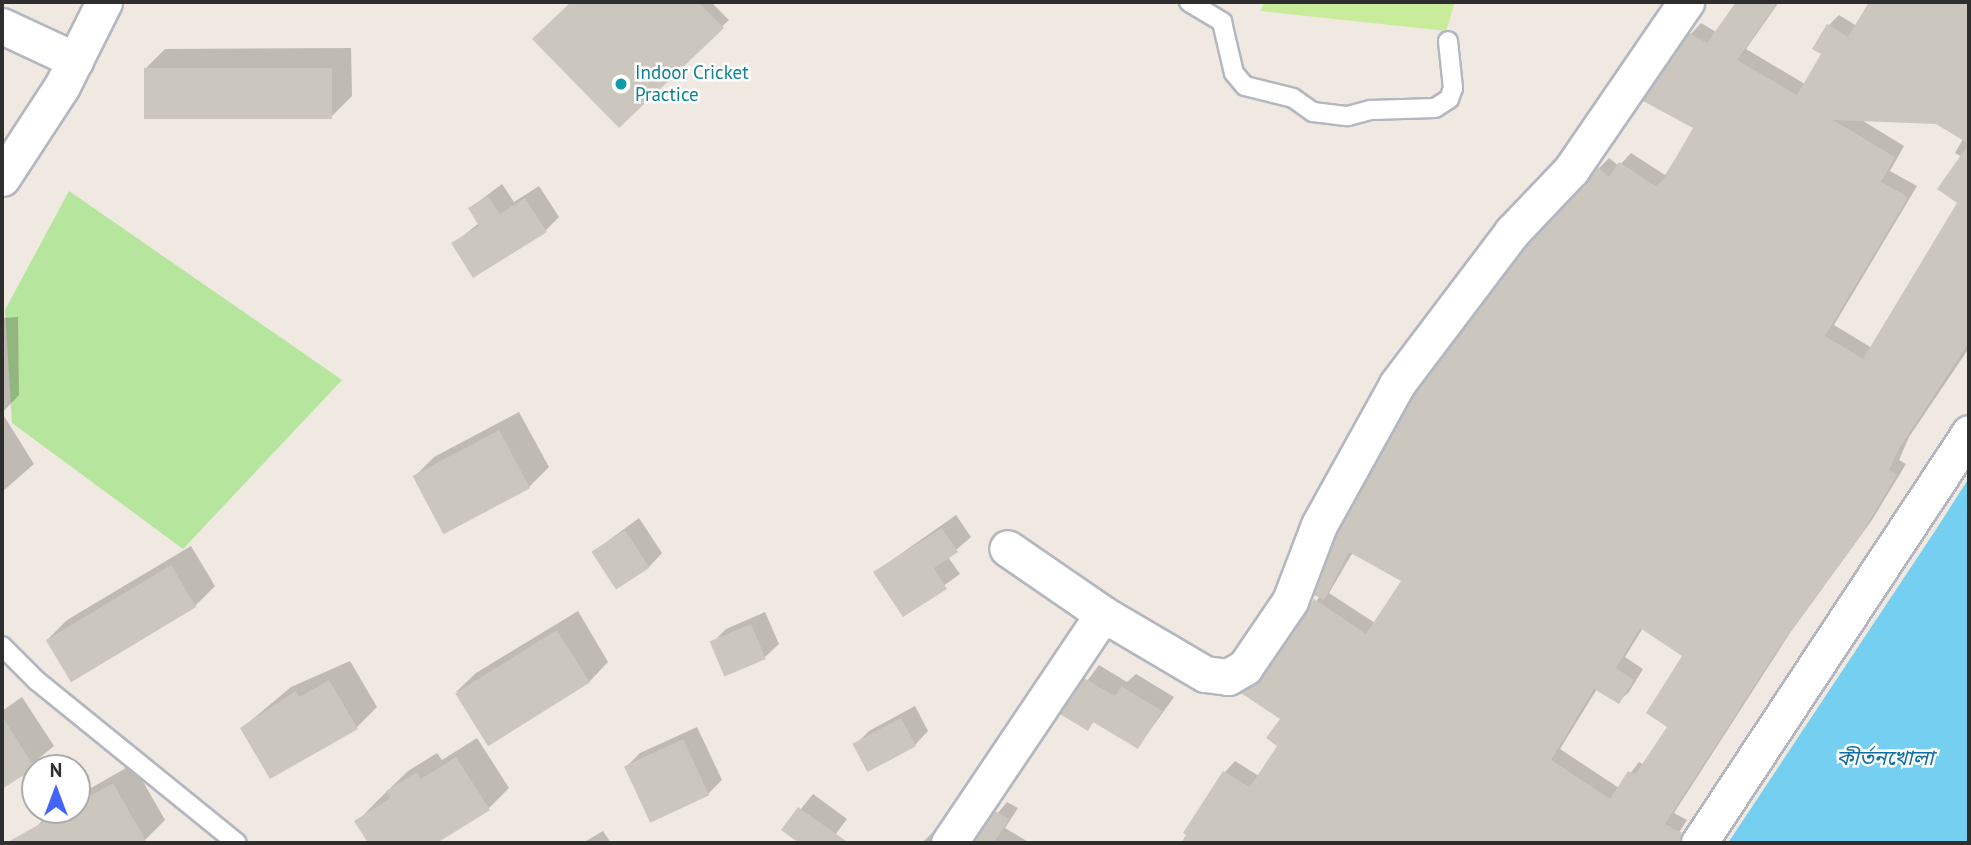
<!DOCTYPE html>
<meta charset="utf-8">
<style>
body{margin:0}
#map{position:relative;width:1971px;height:845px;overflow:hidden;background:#efe9e1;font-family:"PT Sans","Noto Sans Bengali",sans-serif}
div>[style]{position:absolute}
.green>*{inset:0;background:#b6e59e}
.pitch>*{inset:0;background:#c9ec9a}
.water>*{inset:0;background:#75cff0}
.shadow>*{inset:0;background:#0003}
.building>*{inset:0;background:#cbc7bf;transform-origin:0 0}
.roads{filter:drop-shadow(2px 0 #b4b7c1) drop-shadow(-2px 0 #b4b7c1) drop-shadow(0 2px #b4b7c1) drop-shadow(0 -2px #b4b7c1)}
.service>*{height:18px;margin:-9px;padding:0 9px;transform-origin:9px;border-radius:9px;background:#fff}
.minor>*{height:35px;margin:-17.5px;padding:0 17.5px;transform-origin:17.5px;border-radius:17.5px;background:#fff}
.dots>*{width:19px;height:19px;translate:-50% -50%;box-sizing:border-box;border:4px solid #fff;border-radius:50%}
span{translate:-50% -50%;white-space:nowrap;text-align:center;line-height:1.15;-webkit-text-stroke:5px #fff;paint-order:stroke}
.culture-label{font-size:19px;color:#0d838f}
.left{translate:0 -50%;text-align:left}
.water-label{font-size:21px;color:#0d6fa3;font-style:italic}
.frame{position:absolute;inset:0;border:4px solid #2e2e2e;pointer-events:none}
.north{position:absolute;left:21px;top:754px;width:70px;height:70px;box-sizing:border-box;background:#fff;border:2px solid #ababab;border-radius:50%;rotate:0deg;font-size:19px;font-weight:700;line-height:28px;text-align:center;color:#2e2e2e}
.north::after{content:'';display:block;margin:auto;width:24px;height:32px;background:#4264fb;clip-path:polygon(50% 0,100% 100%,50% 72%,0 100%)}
</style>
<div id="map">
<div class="green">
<i style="clip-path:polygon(69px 191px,342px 380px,183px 549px,12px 423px,5px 310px)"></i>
</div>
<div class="pitch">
<i style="clip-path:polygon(1264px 2px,1455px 2px,1446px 31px,1261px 11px)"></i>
</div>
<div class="water">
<i style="clip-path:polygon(1969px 478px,1969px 843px,1728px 843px,1937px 528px)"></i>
</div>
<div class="shadow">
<i style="clip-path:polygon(574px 2px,711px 2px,729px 20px,619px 126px,535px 39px)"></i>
<i style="clip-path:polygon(evenodd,1738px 2px,1779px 2px,1746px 49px,1805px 84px,1823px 53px,1828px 26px,1839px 15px,1857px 26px,1871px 2px,1969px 2px,1969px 348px,1909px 437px,1899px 460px,1906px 464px,1872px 520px,1790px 633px,1674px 813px,1687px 820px,1674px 840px,1183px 843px,1225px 772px,1235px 761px,1259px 776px,1279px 746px,1283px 718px,1243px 693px,1267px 673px,1320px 596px,1599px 168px,1609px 158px,1619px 166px,1631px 153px,1665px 175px,1696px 127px,1645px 100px,1691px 34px,1701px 23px,1716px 32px,1738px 2px,1860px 119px,1936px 122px,1963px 139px,1955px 153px,1962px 157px,1960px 203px,1872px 348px,1834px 325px,1917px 186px,1890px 171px,1904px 146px,1860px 119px,1738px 2px,1353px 552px,1404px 580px,1375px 623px,1329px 593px,1353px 552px,1738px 2px,1643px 628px,1685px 655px,1669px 726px,1644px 765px,1639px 762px,1619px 788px,1560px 749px,1597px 689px,1618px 702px,1629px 692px,1643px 669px,1625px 657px,1643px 628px)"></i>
<i style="clip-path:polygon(351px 48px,352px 96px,332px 116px,145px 69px,165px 49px)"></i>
<i style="clip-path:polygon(502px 184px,514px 202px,539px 186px,559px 217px,545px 231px,453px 244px,479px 223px,470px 208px)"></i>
<i style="clip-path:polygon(18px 317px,19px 395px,2px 413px,2px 318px)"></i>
<i style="clip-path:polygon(519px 412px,549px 467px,529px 487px,414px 477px,434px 457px)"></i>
<i style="clip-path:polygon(4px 416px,34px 464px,2px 492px,2px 418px)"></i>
<i style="clip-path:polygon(956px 515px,971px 537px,948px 557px,960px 574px,903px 615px,875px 572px)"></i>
<i style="clip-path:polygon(639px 518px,662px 553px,649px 567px,593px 552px)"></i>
<i style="clip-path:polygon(191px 546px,215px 586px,195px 606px,47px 640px,67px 620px)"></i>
<i style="clip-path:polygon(578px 611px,608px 662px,589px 682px,456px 692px,476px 673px)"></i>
<i style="clip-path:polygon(765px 612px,779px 644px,765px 657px,726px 675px,712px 643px,726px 629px)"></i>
<i style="clip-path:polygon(350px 661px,377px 707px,357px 727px,271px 777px,242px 728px,291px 687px)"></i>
<i style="clip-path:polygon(1099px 665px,1127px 682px,1136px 674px,1174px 697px,1138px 747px,1095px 721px,1087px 728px,1063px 713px)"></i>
<i style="clip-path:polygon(22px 697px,54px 746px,2px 788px,2px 711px)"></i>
<i style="clip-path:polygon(915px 706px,928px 731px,915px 745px,856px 744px,869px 731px)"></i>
<i style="clip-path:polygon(697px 727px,722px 780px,708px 794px,626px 767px,640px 753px)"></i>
<i style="clip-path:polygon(477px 738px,509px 788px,489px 808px,434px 843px,370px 843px,357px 822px,376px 802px,408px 771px,437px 753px,442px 760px)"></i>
<i style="clip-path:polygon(133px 764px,165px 820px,145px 840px,42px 843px,34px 829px,53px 810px,77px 810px,77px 796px)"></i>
<i style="clip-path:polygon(813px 794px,847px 819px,829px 843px,802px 843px,784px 830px)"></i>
<i style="clip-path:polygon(1007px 802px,1018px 808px,1005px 828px,1030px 843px,973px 843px)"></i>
<i style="clip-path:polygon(603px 831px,611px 843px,583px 843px)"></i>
<i style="clip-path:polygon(933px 832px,943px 843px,922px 843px)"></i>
</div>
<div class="building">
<i style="clip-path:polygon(571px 2px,698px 2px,724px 28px,619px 128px,532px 39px)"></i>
<i style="clip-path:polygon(evenodd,1736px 2px,1778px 2px,1737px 60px,1797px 95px,1821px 54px,1812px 49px,1827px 24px,1848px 37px,1869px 2px,1969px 2px,1969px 144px,1936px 124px,1833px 120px,1895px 157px,1881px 182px,1908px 197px,1825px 336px,1863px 359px,1957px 203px,1937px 189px,1969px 144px,1969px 342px,1899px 449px,1889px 470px,1897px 475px,1862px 533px,1780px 646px,1665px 824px,1682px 833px,1679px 843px,1181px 843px,1186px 835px,1183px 833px,1223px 771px,1250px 787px,1277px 746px,1266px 738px,1280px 719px,1241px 693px,1262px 678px,1314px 599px,1366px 634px,1401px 581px,1349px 552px,1324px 600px,1314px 595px,1337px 534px,1414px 395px,1527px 245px,1598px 167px,1609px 177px,1619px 162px,1656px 186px,1663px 180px,1693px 128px,1643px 101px,1689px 33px,1707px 43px,1736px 2px,1640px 628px,1682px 656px,1646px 713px,1667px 727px,1635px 775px,1628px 771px,1610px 799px,1551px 760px,1594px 689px,1619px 704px,1634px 680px,1616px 668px,1640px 628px)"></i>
<i style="left:144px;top:68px;width:188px;height:51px"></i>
<i style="clip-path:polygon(488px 196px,500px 214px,525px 198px,547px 232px,473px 278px,451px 243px,479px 226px,468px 208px)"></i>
<i style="left:499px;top:430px;width:66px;height:98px;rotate:62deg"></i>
<i style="clip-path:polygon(942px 528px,958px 552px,934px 568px,947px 589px,903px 617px,873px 572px)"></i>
<i style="left:625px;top:530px;width:45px;height:40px;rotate:57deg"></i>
<i style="left:171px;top:565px;width:49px;height:146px;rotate:59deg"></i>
<i style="left:751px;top:624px;width:38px;height:45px;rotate:67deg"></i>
<i style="left:557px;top:630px;width:62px;height:120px;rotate:58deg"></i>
<i style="clip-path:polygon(1084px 678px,1115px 696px,1121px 686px,1162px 711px,1138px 749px,1093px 722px,1088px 731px,1060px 714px)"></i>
<i style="clip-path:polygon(329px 680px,358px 729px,270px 779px,240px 728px,296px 691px,299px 697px)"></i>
<i style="clip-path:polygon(2px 716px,35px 768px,2px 789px)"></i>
<i style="left:901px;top:718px;width:32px;height:55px;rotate:62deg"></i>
<i style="left:683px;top:739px;width:62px;height:65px;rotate:65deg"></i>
<i style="clip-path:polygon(456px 757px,490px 810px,437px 843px,368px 843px,354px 821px,391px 798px,386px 791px,417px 772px,421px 779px)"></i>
<i style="clip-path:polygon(113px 783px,147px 843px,6px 843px,65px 810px,77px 810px,77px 803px)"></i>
<i style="clip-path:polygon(798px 807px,849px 843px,799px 843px,781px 830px)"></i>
<i style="clip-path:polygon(995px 811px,1009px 819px,994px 843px,973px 843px)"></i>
</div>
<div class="roads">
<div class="service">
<i style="left:1189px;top:2px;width:39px;rotate:31deg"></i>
<i style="left:1222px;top:22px;width:52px;rotate:76.8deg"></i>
<i style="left:1234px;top:73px;width:17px;rotate:50deg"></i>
<i style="left:1245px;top:86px;width:49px;rotate:14deg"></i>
<i style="left:1293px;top:98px;width:24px;rotate:35deg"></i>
<i style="left:1313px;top:112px;width:35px;rotate:7deg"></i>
<i style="left:1348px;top:116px;width:24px;rotate:-15deg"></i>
<i style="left:1371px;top:110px;width:64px;rotate:-1.8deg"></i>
<i style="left:1435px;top:108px;width:17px;rotate:-33deg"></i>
<i style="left:1449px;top:99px;width:12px;rotate:-70deg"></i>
<i style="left:1453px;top:88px;width:47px;rotate:-96.1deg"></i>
<i style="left:2px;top:646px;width:49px;rotate:45deg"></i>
<i style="left:37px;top:681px;width:257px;rotate:39deg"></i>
</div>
<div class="minor">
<i style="left:2px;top:26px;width:81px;rotate:25deg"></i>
<i style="left:2px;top:178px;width:110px;rotate:-56.9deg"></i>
<i style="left:62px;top:86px;width:94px;rotate:-63.4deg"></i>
<i style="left:1103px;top:614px;width:118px;rotate:30.5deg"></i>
<i style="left:1205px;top:674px;width:23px;rotate:7deg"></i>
<i style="left:1228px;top:677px;width:20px;rotate:-30deg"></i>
<i style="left:1245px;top:667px;width:80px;rotate:-55.7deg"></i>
<i style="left:1290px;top:601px;width:81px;rotate:-69.1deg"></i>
<i style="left:1319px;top:525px;width:161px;rotate:-61deg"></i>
<i style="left:1397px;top:384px;width:191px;rotate:-52.9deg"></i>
<i style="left:1512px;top:232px;width:86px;rotate:-46.4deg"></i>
<i style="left:1571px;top:170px;width:204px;rotate:-55.6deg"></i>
<i style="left:949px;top:843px;width:276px;rotate:-56.1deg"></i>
<i style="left:1103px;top:614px;width:116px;rotate:-145.5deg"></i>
<i style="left:1699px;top:843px;width:491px;rotate:-56.6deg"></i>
</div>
</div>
<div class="dots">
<i style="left:621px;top:84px;background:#0f9aa8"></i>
</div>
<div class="culture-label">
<span class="left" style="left:635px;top:84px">Indoor Cricket<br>Practice</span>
</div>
<div class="water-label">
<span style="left:1885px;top:758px">কীর্তনখোলা</span>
</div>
<div class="frame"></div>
<div class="north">N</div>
</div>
